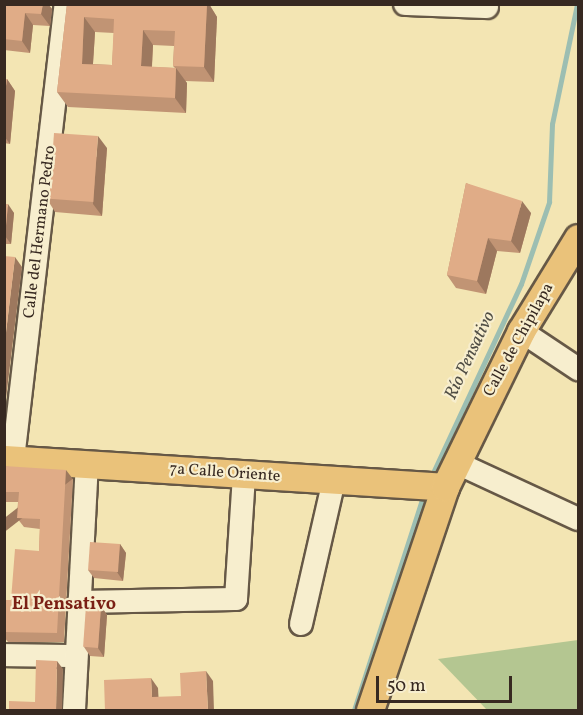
<!DOCTYPE html>
<meta charset="utf-8">
<style>
body{margin:0}
#map{position:relative;width:583px;height:715px;overflow:hidden;background:#f3e5b3;font-family:Vollkorn,serif}
div>[style]{position:absolute}
.green>*{inset:0;background:#b4c691}
.stream>*{height:5px;margin:-2.5px;padding:0 2.5px;transform-origin:2.5px;border-radius:2.5px;background:#9cbeb2}
.roads{filter:drop-shadow(2px 0 #665846) drop-shadow(-2px 0 #665846) drop-shadow(0 2px #665846) drop-shadow(0 -2px #665846)}
.minor>*{height:22px;margin:-11px;padding:0 11px;transform-origin:11px;border-radius:11px;background:#f7eece}
.major>*{height:27px;margin:-13.5px;padding:0 13.5px;transform-origin:13.5px;border-radius:13.5px;background:#eac27a}
.wall>*{inset:0;background:#c19474}
.shaded-wall>*{inset:0;background:#9d785e;transform-origin:0 0}
.building>*{inset:0;background:#e0ac87;transform-origin:0 0}
span{translate:-50% -50%;white-space:nowrap;text-align:center;line-height:1.15;-webkit-text-stroke:4.5px #f7eece;paint-order:stroke}
.street-label{font-size:16px;color:#372921}
.water-label{font-size:18px;color:#504e45;font-style:italic}
.neighbourhood-label{font-size:18px;color:#7a1f14;font-weight:700}
.frame{position:absolute;inset:0;border:6px solid #372921;pointer-events:none}
.scale{position:absolute;left:376px;top:676px;width:136px;height:27px;box-sizing:border-box;border:3px solid #372921;border-top:0;padding-left:8px;font-size:18px;line-height:21px;white-space:nowrap;color:#372921;-webkit-text-stroke:4px #f7eece;paint-order:stroke}
</style>
<div id="map">
<div class="green">
<i style="clip-path:polygon(578px 640px,578px 710px,487px 710px,438px 659px)"></i>
</div>
<div class="stream">
<i style="left:430px;top:479px;width:215px;rotate:-65deg"></i>
<i style="left:521px;top:284px;width:87px;rotate:-71.1deg"></i>
<i style="left:549px;top:202px;width:78px;rotate:-87.8deg"></i>
<i style="left:552px;top:124px;width:123px;rotate:-78.2deg"></i>
<i style="left:354px;top:710px;width:228px;rotate:-72.1deg"></i>
</div>
<div class="roads">
<div class="minor">
<i style="left:405px;top:4px;width:82px;rotate:2.1deg"></i>
<i style="left:521px;top:331px;width:69px;rotate:33.7deg"></i>
<i style="left:13px;top:459px;width:458px;rotate:-83.4deg"></i>
<i style="left:457px;top:463px;width:133px;rotate:24.8deg"></i>
<i style="left:79px;top:602px;width:157px;rotate:-1.1deg"></i>
<i style="left:236px;top:599px;width:125px;rotate:-86.3deg"></i>
<i style="left:301px;top:624px;width:148px;rotate:-77.1deg"></i>
<i style="left:4px;top:655px;width:72px;rotate:0.8deg"></i>
<i style="left:74px;top:710px;width:246px;rotate:-87deg"></i>
</div>
<div class="major">
<i style="left:4px;top:459px;width:442px;rotate:3.6deg"></i>
<i style="left:370px;top:710px;width:235px;rotate:-71.4deg"></i>
<i style="left:445px;top:487px;width:174px;rotate:-64deg"></i>
<i style="left:521px;top:331px;width:109px;rotate:-58.5deg"></i>
</div>
</div>
<div class="wall">
<i style="clip-path:polygon(4px 4px,48px 4px,52px 9px,50px 26px,33px 25px,30px 53px,4px 50px)"></i>
<i style="clip-path:polygon(evenodd,67px 4px,209px 4px,217px 17px,214px 82px,185px 81px,187px 83px,186px 113px,68px 107px,57px 92px,67px 4px,95px 32px,114px 33px,112px 65px,93px 64px,95px 32px,67px 4px,153px 45px,174px 46px,173px 66px,175px 68px,152px 67px,153px 45px)"></i>
<i style="clip-path:polygon(4px 79px,7px 79px,15px 91px,10px 144px,4px 143px)"></i>
<i style="clip-path:polygon(107px 148px,102px 216px,55px 212px,47px 199px)"></i>
<i style="clip-path:polygon(466px 183px,531px 213px,520px 253px,497px 251px,486px 294px,456px 288px,447px 275px)"></i>
<i style="clip-path:polygon(4px 204px,14px 213px,11px 244px,4px 244px)"></i>
<i style="clip-path:polygon(4px 466px,73px 479px,64px 642px,8px 642px,4px 637px,4px 600px,11px 600px,39px 551px,40px 529px,24px 527px,17px 518px,18px 502px,4px 502px)"></i>
<i style="clip-path:polygon(120px 544px,126px 553px,123px 581px,94px 578px,88px 570px)"></i>
<i style="clip-path:polygon(101px 606px,107px 615px,104px 657px,90px 656px,84px 647px)"></i>
</div>
<div class="shaded-wall">
<i style="clip-path:polygon(43px 4px,48px 4px,52px 9px,50px 26px,41px 14px)"></i>
<i style="clip-path:polygon(207px 4px,209px 4px,217px 17px,214px 82px,204px 67px)"></i>
<i style="clip-path:polygon(25px 13px,33px 25px,30px 53px,22px 41px)"></i>
<i style="clip-path:polygon(84px 17px,95px 32px,92px 79px,82px 64px)"></i>
<i style="clip-path:polygon(143px 30px,153px 45px,151px 81px,141px 66px)"></i>
<i style="clip-path:polygon(176px 68px,187px 83px,186px 113px,175px 98px)"></i>
<i style="clip-path:polygon(7px 79px,15px 91px,10px 144px,4px 136px,4px 100px)"></i>
<i style="clip-path:polygon(98px 136px,107px 148px,102px 216px,93px 204px)"></i>
<i style="clip-path:polygon(522px 201px,531px 213px,520px 253px,511px 241px)"></i>
<i style="clip-path:polygon(8px 204px,14px 213px,11px 244px,5px 236px)"></i>
<i style="clip-path:polygon(488px 238px,497px 251px,486px 294px,477px 281px)"></i>
<i style="clip-path:polygon(15px 257px,22px 267px,4px 415px,4px 349px)"></i>
<i style="left:66px;top:470px;width:11px;height:163px;rotate:52deg"></i>
<i style="clip-path:polygon(120px 544px,126px 553px,123px 581px,117px 572px)"></i>
<i style="clip-path:polygon(101px 606px,107px 615px,104px 657px,98px 648px)"></i>
<i style="clip-path:polygon(57px 661px,63px 669px,62px 711px,56px 711px)"></i>
<i style="clip-path:polygon(206px 671px,213px 681px,214px 711px,208px 711px)"></i>
<i style="clip-path:polygon(151px 678px,158px 688px,159px 707px,152px 697px)"></i>
</div>
<div class="building">
<i style="clip-path:polygon(4px 4px,43px 4px,41px 14px,25px 13px,22px 41px,4px 39px)"></i>
<i style="clip-path:polygon(evenodd,67px 4px,207px 4px,204px 67px,173px 66px,175px 31px,143px 30px,141px 66px,176px 68px,175px 98px,57px 92px,67px 4px,84px 17px,114px 19px,112px 65px,82px 64px,84px 17px)"></i>
<i style="clip-path:polygon(4px 79px,7px 79px,4px 100px)"></i>
<i style="left:54px;top:133px;width:44px;height:66px;rotate:4deg"></i>
<i style="clip-path:polygon(466px 183px,522px 201px,511px 241px,488px 238px,477px 281px,447px 275px)"></i>
<i style="clip-path:polygon(4px 204px,8px 204px,5px 236px,4px 236px)"></i>
<i style="clip-path:polygon(4px 256px,15px 257px,4px 349px)"></i>
<i style="clip-path:polygon(4px 466px,66px 470px,57px 633px,4px 632px,4px 600px,11px 600px,15px 549px,39px 551px,40px 519px,17px 518px,19px 492px,4px 492px)"></i>
<i style="left:90px;top:542px;width:30px;height:28px;rotate:4deg"></i>
<i style="left:101px;top:606px;width:42px;height:15px;rotate:94deg"></i>
<i style="clip-path:polygon(36px 660px,57px 661px,56px 711px,9px 711px,9px 701px,35px 702px)"></i>
<i style="clip-path:polygon(206px 671px,208px 711px,105px 711px,104px 680px,151px 678px,152px 697px,181px 696px,180px 673px)"></i>
</div>
<div class="street-label">
<span style="left:40px;top:232px;rotate:-83deg">Calle del Hermano Pedro</span>
<span style="left:519px;top:340px;rotate:-61deg">Calle de Chipilapa</span>
<span style="left:225px;top:473px;rotate:4deg">7a Calle Oriente</span>
</div>
<div class="water-label">
<span style="left:471px;top:356px;rotate:-65deg">Río Pensativo</span>
</div>
<div class="neighbourhood-label">
<span style="left:64px;top:605px">El Pensativo</span>
</div>
<div class="frame"></div>
<div class="scale">50 m</div>
</div>
